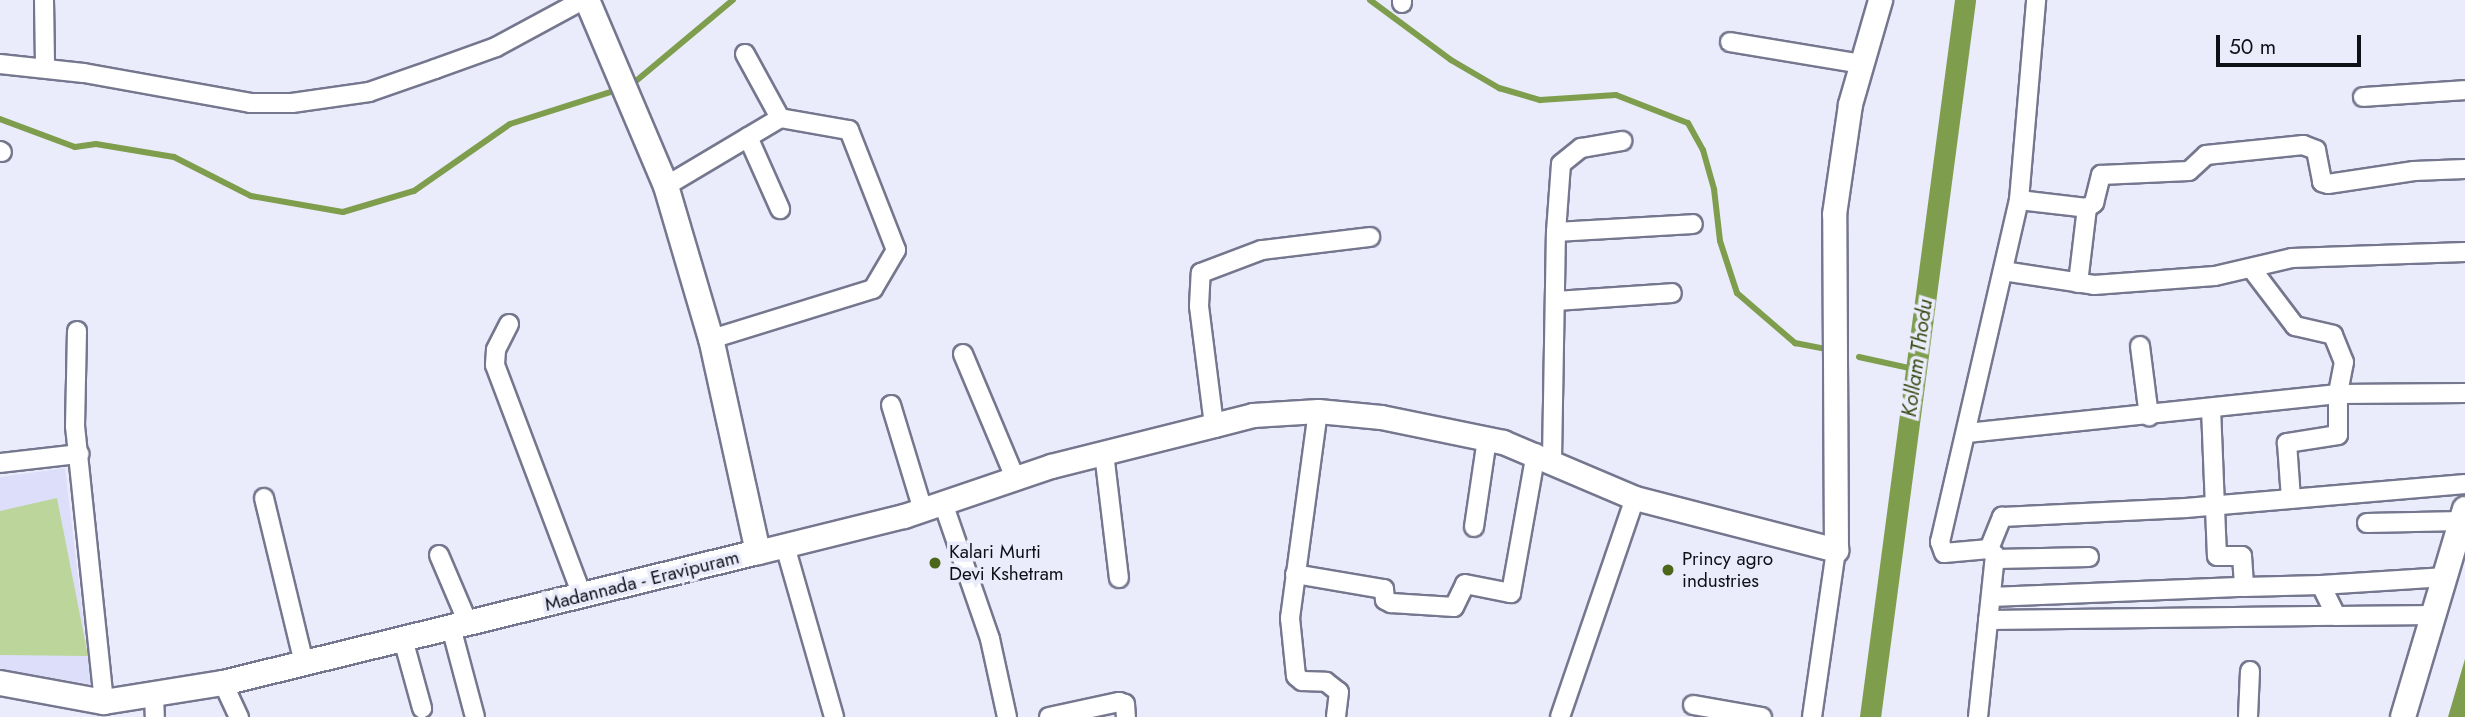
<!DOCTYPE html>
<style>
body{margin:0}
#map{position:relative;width:2465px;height:717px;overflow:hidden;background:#eaebfb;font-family:Jost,sans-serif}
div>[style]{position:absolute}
.built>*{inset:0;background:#dddffa}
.green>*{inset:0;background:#bbd59a}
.water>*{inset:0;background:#7e9e4d}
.stream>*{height:6px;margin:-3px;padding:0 3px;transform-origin:3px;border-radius:3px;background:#7e9e4d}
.canal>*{height:21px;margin:-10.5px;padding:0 10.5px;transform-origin:10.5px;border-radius:10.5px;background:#7e9e4d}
.roads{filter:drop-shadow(2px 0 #75778e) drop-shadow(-2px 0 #75778e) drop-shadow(0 2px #75778e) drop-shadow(0 -2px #75778e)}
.minor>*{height:18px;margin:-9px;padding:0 9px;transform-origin:9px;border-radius:9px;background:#fff}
.tertiary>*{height:23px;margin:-11.5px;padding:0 11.5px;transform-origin:11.5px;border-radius:11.5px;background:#fff}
.secondary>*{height:24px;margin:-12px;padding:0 12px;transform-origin:12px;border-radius:12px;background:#fff}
.dots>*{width:19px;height:19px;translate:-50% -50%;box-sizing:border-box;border:4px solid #eaebfb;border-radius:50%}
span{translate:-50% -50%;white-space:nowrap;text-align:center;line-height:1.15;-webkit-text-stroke:7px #eaebfb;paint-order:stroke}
.poi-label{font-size:19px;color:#0f0f18}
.left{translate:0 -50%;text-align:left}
.street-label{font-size:19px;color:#0f0f18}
.water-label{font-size:21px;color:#354a0f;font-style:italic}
.scale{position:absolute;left:2216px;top:35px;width:145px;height:32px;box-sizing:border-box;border:4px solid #0f0f18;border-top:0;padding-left:9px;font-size:21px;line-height:24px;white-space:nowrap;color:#0f0f18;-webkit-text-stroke:5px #eaebfb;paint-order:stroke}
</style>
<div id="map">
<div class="built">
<i style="clip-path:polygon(65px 468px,91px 684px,0 670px,0 477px)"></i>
</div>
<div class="green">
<i style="clip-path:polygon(57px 498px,88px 656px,0 655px,0 511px)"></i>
</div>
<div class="water">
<i style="clip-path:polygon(2465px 659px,2465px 717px,2448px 717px)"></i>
</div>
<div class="stream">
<i style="left:1370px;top:0;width:101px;rotate:36.5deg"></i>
<i style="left:1451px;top:60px;width:56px;rotate:30.3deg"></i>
<i style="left:1499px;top:88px;width:43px;rotate:16.3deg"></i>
<i style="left:1540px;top:100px;width:76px;rotate:-3.8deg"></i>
<i style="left:1616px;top:95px;width:77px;rotate:21.3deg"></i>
<i style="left:1688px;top:123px;width:31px;rotate:61deg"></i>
<i style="left:1703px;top:150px;width:41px;rotate:74.2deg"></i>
<i style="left:1714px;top:189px;width:52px;rotate:83.4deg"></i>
<i style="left:1720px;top:241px;width:55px;rotate:71.9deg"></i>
<i style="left:1737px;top:293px;width:77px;rotate:40.8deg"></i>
<i style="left:1795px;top:343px;width:31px;rotate:11deg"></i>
<i style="left:630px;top:86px;width:134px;rotate:-39.9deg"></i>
<i style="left:0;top:119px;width:80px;rotate:20.5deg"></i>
<i style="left:75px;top:147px;width:21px;rotate:-8deg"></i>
<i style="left:96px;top:144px;width:79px;rotate:9.5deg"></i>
<i style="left:174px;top:157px;width:86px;rotate:26.9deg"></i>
<i style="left:251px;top:196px;width:93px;rotate:9.9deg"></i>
<i style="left:343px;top:212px;width:74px;rotate:-16.5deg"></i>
<i style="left:414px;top:191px;width:117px;rotate:-34.9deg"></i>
<i style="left:510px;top:124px;width:115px;rotate:-17.7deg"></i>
<i style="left:1859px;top:357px;width:60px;rotate:12.4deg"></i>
</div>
<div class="canal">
<i style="left:1870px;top:717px;width:723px;rotate:-82.45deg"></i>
</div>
<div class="roads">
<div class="minor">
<i style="left:44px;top:0;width:67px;rotate:89.1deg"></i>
<i style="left:1402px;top:3px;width:3px;rotate:-90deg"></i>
<i style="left:1730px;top:42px;width:133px;rotate:9.5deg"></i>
<i style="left:745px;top:54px;width:73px;rotate:61.3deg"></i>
<i style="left:0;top:64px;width:84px;rotate:6.1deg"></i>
<i style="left:84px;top:73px;width:169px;rotate:10.2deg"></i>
<i style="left:250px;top:103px;width:42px"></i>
<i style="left:292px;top:103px;width:78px;rotate:-8.1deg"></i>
<i style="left:369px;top:92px;width:70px;rotate:-19.2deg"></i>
<i style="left:435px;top:69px;width:65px;rotate:-19.8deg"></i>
<i style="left:496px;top:47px;width:99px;rotate:-28.4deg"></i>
<i style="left:2363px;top:97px;width:102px;rotate:-3.9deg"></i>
<i style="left:748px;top:137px;width:79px;rotate:66deg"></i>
<i style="left:0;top:151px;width:2px;rotate:27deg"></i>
<i style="left:666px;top:186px;width:133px;rotate:-30.8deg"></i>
<i style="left:780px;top:118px;width:70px;rotate:9.9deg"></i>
<i style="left:849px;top:130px;width:129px;rotate:68.6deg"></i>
<i style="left:896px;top:250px;width:45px;rotate:120.5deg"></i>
<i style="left:873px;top:289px;width:170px;rotate:162.8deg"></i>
<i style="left:2019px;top:200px;width:68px;rotate:6.7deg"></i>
<i style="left:2087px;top:208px;width:9px;rotate:-36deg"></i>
<i style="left:2094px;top:203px;width:29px;rotate:-76deg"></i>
<i style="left:2101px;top:175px;width:88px;rotate:-2.6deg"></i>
<i style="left:2189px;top:171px;width:23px;rotate:-43deg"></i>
<i style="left:2206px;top:155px;width:98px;rotate:-5.9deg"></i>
<i style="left:2303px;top:145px;width:14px;rotate:21deg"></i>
<i style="left:2316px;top:150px;width:33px;rotate:79deg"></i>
<i style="left:2322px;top:182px;width:6px;rotate:18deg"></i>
<i style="left:2328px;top:184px;width:87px;rotate:-8.6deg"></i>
<i style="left:2414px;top:171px;width:51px;rotate:-2.2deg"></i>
<i style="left:1556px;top:232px;width:137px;rotate:-3.3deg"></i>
<i style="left:2251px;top:268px;width:73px;rotate:52.8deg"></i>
<i style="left:2295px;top:326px;width:39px;rotate:13deg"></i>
<i style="left:2333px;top:335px;width:29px;rotate:68deg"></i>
<i style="left:2344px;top:362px;width:33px;rotate:101deg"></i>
<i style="left:2338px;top:394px;width:41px;rotate:90deg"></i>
<i style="left:2338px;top:435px;width:52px;rotate:171.1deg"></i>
<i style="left:2287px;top:443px;width:56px;rotate:85.9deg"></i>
<i style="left:2003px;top:271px;width:92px;rotate:8.7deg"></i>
<i style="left:2094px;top:285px;width:121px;rotate:-4.3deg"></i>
<i style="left:2215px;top:276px;width:79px;rotate:-13.2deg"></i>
<i style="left:2292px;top:258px;width:173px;rotate:-2deg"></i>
<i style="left:2078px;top:283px;width:76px;rotate:-83.2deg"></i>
<i style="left:1556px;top:301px;width:116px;rotate:-3.9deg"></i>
<i style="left:509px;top:324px;width:29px;rotate:117deg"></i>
<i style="left:496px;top:350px;width:15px;rotate:94deg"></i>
<i style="left:495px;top:365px;width:246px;rotate:69.3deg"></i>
<i style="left:77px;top:331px;width:95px;rotate:91.2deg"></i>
<i style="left:75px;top:426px;width:278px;rotate:84deg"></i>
<i style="left:2140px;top:346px;width:71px;rotate:82.7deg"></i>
<i style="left:963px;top:354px;width:134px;rotate:67.2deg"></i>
<i style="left:891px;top:405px;width:110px;rotate:73.1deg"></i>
<i style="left:2211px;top:408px;width:148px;rotate:87.7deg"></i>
<i style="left:2217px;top:556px;width:25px"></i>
<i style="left:2242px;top:556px;width:31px;rotate:86deg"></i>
<i style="left:2244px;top:587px;width:77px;rotate:-1.5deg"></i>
<i style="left:2321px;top:585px;width:34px;rotate:64deg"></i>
<i style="left:2336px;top:616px;width:99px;rotate:-0.6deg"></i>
<i style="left:1318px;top:411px;width:209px;rotate:97.7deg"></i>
<i style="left:1290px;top:618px;width:58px;rotate:84.1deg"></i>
<i style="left:1296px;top:676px;width:8px;rotate:40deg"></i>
<i style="left:1302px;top:681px;width:24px;rotate:2deg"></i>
<i style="left:1326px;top:682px;width:16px;rotate:38deg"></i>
<i style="left:1339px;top:692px;width:25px;rotate:97deg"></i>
<i style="left:1214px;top:425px;width:120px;rotate:-97.2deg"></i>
<i style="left:1199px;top:306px;width:33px;rotate:-87deg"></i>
<i style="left:1201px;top:273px;width:65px;rotate:-20.7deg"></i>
<i style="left:1262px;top:250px;width:109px;rotate:-6.9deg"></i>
<i style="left:1967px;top:433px;width:373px;rotate:-6deg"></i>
<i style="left:2338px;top:394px;width:127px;rotate:-0.5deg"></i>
<i style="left:1104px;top:453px;width:126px;rotate:83.2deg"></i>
<i style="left:1552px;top:459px;width:227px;rotate:-89deg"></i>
<i style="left:1556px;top:232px;width:68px;rotate:-85.8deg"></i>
<i style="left:1561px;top:164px;width:26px;rotate:-39deg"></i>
<i style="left:1581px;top:148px;width:42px;rotate:-9.7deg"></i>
<i style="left:0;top:463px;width:80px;rotate:-6.5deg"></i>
<i style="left:264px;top:498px;width:170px;rotate:76.4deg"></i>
<i style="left:943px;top:503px;width:144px;rotate:70.9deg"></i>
<i style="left:990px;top:639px;width:80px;rotate:77.7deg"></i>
<i style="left:2367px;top:523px;width:95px;rotate:-1.2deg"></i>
<i style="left:1474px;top:527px;width:89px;rotate:-81.6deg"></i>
<i style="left:785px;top:546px;width:178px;rotate:74deg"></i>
<i style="left:1989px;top:549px;width:35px;rotate:-68deg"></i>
<i style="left:2002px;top:517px;width:184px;rotate:-2.8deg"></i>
<i style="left:2186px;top:508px;width:280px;rotate:-4.9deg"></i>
<i style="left:439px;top:555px;width:74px;rotate:66.9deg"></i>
<i style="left:1996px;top:559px;width:93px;rotate:-1.2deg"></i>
<i style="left:1295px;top:574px;width:90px;rotate:9.6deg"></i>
<i style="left:1384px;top:589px;width:11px;rotate:85deg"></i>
<i style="left:1385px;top:600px;width:7px;rotate:27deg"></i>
<i style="left:1391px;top:603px;width:63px;rotate:3.6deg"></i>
<i style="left:1454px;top:607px;width:25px;rotate:-64deg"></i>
<i style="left:1465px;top:584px;width:47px;rotate:11.1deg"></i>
<i style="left:1511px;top:593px;width:142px;rotate:-79.9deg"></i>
<i style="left:2321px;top:585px;width:125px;rotate:-3.7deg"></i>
<i style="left:1991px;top:597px;width:253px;rotate:-2.3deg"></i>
<i style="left:1988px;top:620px;width:348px;rotate:-0.7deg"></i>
<i style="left:451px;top:627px;width:93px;rotate:75.1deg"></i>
<i style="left:403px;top:639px;width:72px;rotate:74.6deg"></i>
<i style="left:223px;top:683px;width:38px;rotate:65deg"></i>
<i style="left:154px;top:694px;width:23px;rotate:88deg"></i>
<i style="left:1693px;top:705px;width:70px;rotate:9.9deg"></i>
<i style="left:1049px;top:717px;width:72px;rotate:-12.1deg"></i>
<i style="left:1119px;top:702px;width:6px;rotate:18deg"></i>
<i style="left:1125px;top:704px;width:13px;rotate:86deg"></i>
<i style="left:1560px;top:717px;width:231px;rotate:-71.1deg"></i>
<i style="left:1812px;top:717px;width:169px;rotate:-81.8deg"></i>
<i style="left:1978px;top:717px;width:163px;rotate:-84deg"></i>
<i style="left:1995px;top:555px;width:8px;rotate:-135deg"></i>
<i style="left:1989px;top:549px;width:45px;rotate:174.9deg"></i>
<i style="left:1944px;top:553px;width:12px;rotate:-110deg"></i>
<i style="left:1940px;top:542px;width:351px;rotate:-77deg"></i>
<i style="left:2019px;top:200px;width:201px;rotate:-85.1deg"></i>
<i style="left:2248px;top:717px;width:46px;rotate:-87.5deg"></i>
</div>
<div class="tertiary">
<i style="left:758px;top:552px;width:150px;rotate:-13.9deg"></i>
<i style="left:904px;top:516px;width:155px;rotate:-18.8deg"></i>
<i style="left:1051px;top:466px;width:168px;rotate:-14.1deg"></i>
<i style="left:1214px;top:425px;width:40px;rotate:-14.4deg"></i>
<i style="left:1253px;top:415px;width:65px;rotate:-3.5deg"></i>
<i style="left:1318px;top:411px;width:63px;rotate:5.4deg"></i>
<i style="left:1381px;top:417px;width:125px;rotate:11.6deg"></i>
<i style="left:1503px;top:442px;width:143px;rotate:23deg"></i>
<i style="left:1635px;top:498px;width:208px;rotate:14.5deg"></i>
<i style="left:1836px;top:550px;width:336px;rotate:-90.3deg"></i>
<i style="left:1834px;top:214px;width:111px;rotate:-81.7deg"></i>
<i style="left:1850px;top:104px;width:108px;rotate:-73.9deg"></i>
</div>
<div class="secondary">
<i style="left:0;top:683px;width:106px;rotate:10.4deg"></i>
<i style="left:104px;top:702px;width:121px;rotate:-9.1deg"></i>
<i style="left:223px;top:683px;width:551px;rotate:-13.76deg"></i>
<i style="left:758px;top:552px;width:218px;rotate:-102.4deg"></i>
<i style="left:711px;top:339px;width:159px;rotate:-106.4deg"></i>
<i style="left:666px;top:186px;width:202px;rotate:-113deg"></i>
<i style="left:2403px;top:717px;width:217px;rotate:-73.4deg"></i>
</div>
</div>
<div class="dots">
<i style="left:935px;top:563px;background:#4c671a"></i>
<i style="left:1668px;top:570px;background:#4c671a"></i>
</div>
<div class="poi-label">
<span class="left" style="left:949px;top:563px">Kalari Murti<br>Devi Kshetram</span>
<span class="left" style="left:1682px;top:570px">Princy agro<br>industries</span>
</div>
<div class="street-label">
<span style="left:642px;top:581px;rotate:-14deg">Madannada - Eravipuram</span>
</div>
<div class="water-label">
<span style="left:1917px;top:358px;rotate:-82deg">Kollam Thodu</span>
</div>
<div class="scale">50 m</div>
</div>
